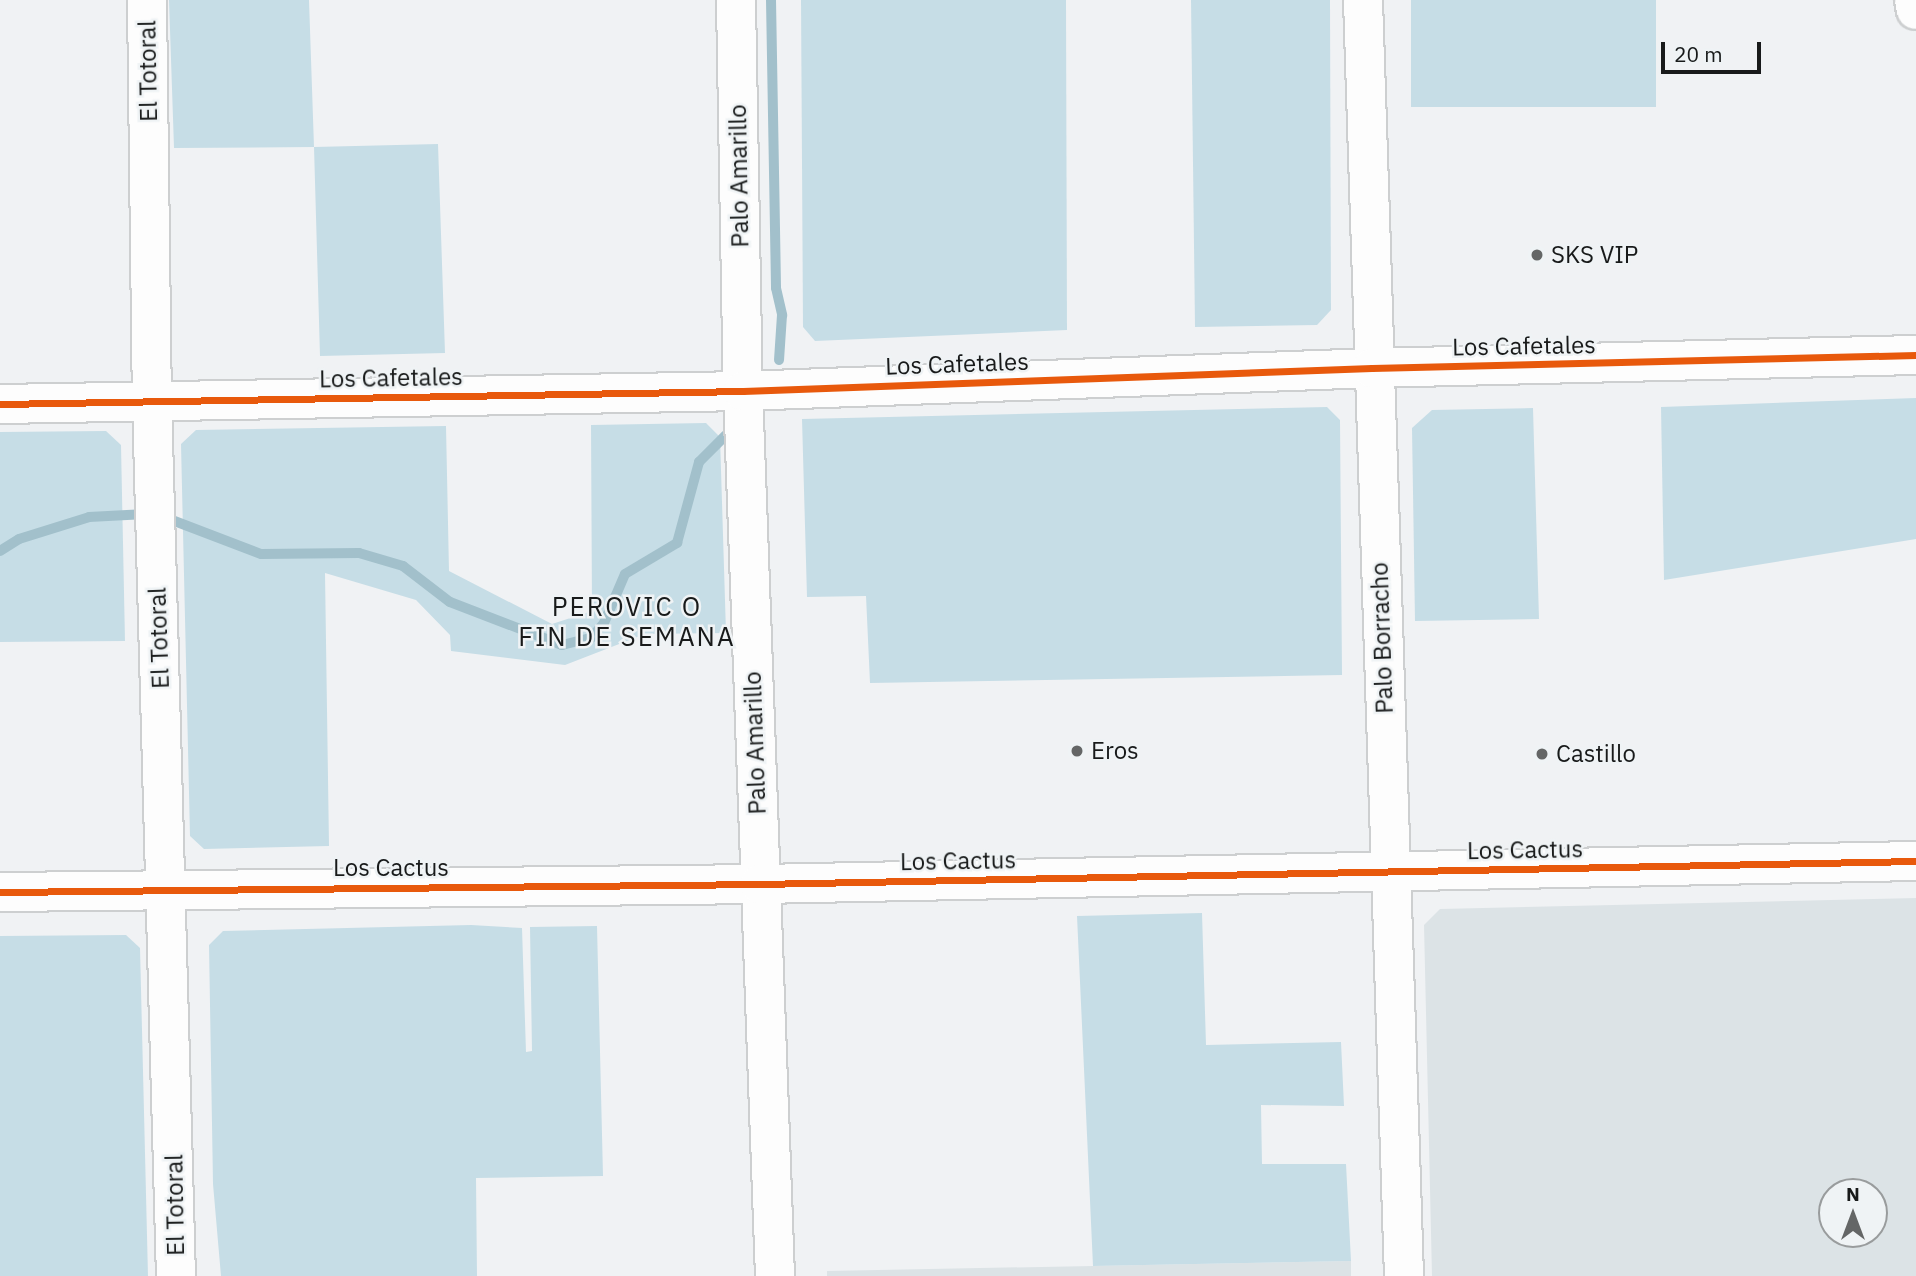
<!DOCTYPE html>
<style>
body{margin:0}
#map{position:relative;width:1916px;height:1276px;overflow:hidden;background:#f0f2f4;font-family:"IBM Plex Sans",sans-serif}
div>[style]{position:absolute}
.built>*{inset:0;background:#dce3e6}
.green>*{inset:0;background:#c6dde6;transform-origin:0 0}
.stream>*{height:10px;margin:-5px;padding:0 5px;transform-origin:5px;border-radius:5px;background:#a2c0cb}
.roads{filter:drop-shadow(2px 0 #cdcfd0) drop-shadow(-2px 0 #cdcfd0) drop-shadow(0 2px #cdcfd0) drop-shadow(0 -2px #cdcfd0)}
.street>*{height:38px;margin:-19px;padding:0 19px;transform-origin:19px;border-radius:19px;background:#fdfdfd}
.cycleway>*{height:7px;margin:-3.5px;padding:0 3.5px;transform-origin:3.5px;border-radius:3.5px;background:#e8590c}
.dots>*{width:19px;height:19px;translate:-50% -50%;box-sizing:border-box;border:4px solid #eff3f5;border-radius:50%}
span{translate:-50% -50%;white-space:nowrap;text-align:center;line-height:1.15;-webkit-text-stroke:5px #eff3f5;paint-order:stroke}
.street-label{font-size:24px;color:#181a1a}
.poi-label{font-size:24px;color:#181a1a}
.left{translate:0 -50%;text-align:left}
.neighbourhood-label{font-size:26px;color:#181a1a;letter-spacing:2px}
.north{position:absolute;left:1818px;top:1178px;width:70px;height:70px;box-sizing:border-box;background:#eff3f5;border:2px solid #999c9d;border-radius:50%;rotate:0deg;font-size:19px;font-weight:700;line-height:28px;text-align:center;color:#181a1a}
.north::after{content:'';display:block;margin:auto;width:24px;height:32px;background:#646666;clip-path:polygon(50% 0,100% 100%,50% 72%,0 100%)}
.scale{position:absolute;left:1661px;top:42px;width:100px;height:32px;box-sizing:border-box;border:4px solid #181a1a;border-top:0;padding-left:9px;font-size:21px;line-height:24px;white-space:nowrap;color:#181a1a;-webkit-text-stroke:5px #eff3f5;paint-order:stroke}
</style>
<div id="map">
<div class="built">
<i style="clip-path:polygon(evenodd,1916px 898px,1916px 1276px,1432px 1276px,1424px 925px,1440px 909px,1916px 898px,1832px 1192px,1874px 1192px,1874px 1234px,1832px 1234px,1832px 1192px)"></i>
<i style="clip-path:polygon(1351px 1261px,1351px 1276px,827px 1276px,827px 1271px)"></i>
</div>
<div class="green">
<i style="clip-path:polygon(169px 0,309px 0,314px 147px,438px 144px,445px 353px,320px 356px,314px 147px,174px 148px)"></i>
<i style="clip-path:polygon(801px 0,1066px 0,1067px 330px,815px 341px,803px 327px)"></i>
<i style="clip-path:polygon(1191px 0,1330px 0,1331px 310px,1317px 325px,1195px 327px)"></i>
<i style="left:1411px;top:0;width:245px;height:107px"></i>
<i style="clip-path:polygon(1916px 398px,1916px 539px,1664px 580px,1661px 407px)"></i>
<i style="clip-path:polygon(1327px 407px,1340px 420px,1342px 675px,870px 683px,866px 596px,807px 597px,802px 419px)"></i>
<i style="clip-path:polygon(1533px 408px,1539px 619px,1415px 621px,1412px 428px,1432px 410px)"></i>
<i style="clip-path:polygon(706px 423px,720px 437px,726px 633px,645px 634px,565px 665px,451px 651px,450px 635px,416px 600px,325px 573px,329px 846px,204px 849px,190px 836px,181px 444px,196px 430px,446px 426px,449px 571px,552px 624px,592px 611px,591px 425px)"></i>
<i style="clip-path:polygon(106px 431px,121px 445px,125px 641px,0 642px,0 432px)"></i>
<i style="clip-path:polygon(1202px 913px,1206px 1045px,1341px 1042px,1344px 1106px,1261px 1105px,1262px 1164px,1346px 1164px,1351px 1261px,1093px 1266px,1077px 916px)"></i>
<i style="clip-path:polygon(471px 925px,522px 928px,526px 1052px,532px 1051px,530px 927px,597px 926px,603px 1176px,476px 1178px,477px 1276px,221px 1276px,213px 1184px,209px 945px,223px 931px)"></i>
<i style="clip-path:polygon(126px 935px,140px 948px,148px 1276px,0 1276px,0 936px)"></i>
</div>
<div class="stream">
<i style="left:771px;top:0;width:288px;rotate:89deg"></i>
<i style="left:776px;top:288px;width:28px;rotate:77deg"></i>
<i style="left:782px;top:315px;width:45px;rotate:93.8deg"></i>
<i style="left:164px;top:517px;width:104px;rotate:20.9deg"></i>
<i style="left:261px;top:554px;width:98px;rotate:-0.6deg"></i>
<i style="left:359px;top:553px;width:46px;rotate:16.5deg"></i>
<i style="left:403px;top:566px;width:59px;rotate:37.5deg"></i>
<i style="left:450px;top:602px;width:120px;rotate:21deg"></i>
<i style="left:562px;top:645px;width:30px;rotate:-14deg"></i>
<i style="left:591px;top:638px;width:20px;rotate:-49deg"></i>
<i style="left:604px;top:623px;width:53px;rotate:-66.8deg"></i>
<i style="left:625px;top:574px;width:61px;rotate:-30.8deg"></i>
<i style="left:677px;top:543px;width:84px;rotate:-74.8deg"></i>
<i style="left:699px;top:462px;width:38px;rotate:-45deg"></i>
<i style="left:0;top:551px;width:22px;rotate:-32deg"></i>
<i style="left:19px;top:539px;width:73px;rotate:-17.4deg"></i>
<i style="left:89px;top:517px;width:57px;rotate:-3deg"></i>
</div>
<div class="roads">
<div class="street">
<i style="left:147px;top:0;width:402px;rotate:89.3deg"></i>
<i style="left:152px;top:402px;width:874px;rotate:88.43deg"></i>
<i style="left:736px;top:0;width:391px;rotate:89deg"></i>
<i style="left:743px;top:391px;width:886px;rotate:87.93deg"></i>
<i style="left:1363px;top:0;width:1277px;rotate:88.16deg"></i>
<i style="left:1914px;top:0;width:10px;rotate:79deg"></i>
<i style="left:0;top:404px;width:743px;rotate:-1deg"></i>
<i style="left:743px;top:391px;width:629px;rotate:-2.09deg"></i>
<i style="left:1372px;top:368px;width:544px;rotate:-1.37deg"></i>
<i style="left:0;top:892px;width:760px;rotate:-0.6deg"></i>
<i style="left:760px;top:884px;width:1156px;rotate:-1.14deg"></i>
</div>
</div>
<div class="cycleway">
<i style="left:0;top:404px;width:743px;rotate:-1deg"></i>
<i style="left:743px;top:391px;width:629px;rotate:-2.09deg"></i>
<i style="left:1372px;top:368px;width:544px;rotate:-1.37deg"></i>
<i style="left:0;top:892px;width:760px;rotate:-0.6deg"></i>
<i style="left:760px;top:884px;width:1156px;rotate:-1.14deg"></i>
</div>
<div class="dots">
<i style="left:1537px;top:255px;background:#646666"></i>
<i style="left:1077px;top:751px;background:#646666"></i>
<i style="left:1542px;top:754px;background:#646666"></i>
</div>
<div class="street-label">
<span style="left:148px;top:71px;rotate:-91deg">El Totoral</span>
<span style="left:739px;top:176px;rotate:-91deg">Palo Amarillo</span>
<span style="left:1524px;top:346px;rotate:-1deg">Los Cafetales</span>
<span style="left:957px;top:364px;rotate:-2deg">Los Cafetales</span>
<span style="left:391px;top:378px;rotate:-1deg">Los Cafetales</span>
<span style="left:159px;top:638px;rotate:-92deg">El Totoral</span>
<span style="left:1382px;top:638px;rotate:-92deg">Palo Borracho</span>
<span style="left:755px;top:743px;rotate:-92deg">Palo Amarillo</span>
<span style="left:1525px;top:850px;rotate:-1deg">Los Cactus</span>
<span style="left:958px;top:861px;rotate:-1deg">Los Cactus</span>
<span style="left:391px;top:868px">Los Cactus</span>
<span style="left:175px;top:1205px;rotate:-91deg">El Totoral</span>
</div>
<div class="poi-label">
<span class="left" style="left:1551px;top:255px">SKS VIP</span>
<span class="left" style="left:1091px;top:751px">Eros</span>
<span class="left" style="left:1556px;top:754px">Castillo</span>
</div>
<div class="neighbourhood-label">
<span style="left:627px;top:622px">PEROVIC O<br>FIN DE SEMANA</span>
</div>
<div class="north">N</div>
<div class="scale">20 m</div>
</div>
